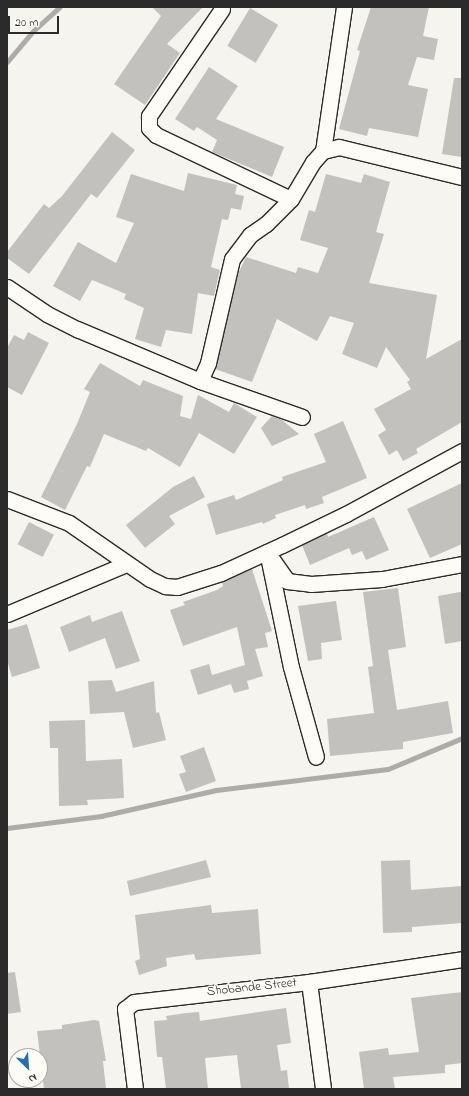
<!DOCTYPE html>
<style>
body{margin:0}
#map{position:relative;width:469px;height:1096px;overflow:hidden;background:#f5f4ef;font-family:"Indie Flower",sans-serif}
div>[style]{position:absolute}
.stream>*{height:5px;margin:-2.5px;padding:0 2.5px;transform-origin:2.5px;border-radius:2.5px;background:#adaca9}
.building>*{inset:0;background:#c2c1be;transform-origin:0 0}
.roads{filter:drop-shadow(1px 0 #2b2b2b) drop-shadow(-1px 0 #2b2b2b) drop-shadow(0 1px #2b2b2b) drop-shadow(0 -1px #2b2b2b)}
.street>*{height:15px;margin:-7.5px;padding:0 7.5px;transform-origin:7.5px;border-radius:7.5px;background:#fdfcf7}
span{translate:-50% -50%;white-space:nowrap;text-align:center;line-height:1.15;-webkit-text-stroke:3px #fdfcf7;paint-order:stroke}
.street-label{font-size:13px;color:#2b2b2b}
.frame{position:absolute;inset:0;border:8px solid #2b2b2b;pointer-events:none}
.north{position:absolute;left:8px;top:1048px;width:40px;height:40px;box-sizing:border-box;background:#fdfcf7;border:1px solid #a9a8a5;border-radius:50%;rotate:155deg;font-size:11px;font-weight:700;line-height:16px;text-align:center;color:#2b2b2b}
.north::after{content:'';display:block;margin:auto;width:14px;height:18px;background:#1f6fb2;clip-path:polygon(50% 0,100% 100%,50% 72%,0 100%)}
.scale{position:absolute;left:8px;top:16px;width:51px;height:18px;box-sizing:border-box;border:2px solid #2b2b2b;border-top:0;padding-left:5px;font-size:12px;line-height:14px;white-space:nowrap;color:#2b2b2b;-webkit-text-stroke:3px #fdfcf7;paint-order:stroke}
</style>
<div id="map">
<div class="stream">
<i style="left:7px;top:62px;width:40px;rotate:-50deg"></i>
<i style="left:33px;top:31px;width:36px;rotate:-42deg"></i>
<i style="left:7px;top:828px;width:95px;rotate:-7.3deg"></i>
<i style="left:101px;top:816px;width:118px;rotate:-12.7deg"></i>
<i style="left:216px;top:790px;width:173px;rotate:-7deg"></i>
<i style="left:388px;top:769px;width:80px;rotate:-22.7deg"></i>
</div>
<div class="building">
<i style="clip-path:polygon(152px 7px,203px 7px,167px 44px,180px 53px,145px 105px,114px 84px,161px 16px)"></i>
<i style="clip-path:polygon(371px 7px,429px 7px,423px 36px,438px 39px,434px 60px,417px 57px,408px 85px,428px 89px,418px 137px,369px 128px,367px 136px,339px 129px,360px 51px,357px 50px)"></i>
<i style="left:250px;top:8px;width:33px;height:44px;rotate:31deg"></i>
<i style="clip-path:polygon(209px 67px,238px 86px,216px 119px,284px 147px,272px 177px,212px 152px,217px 140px,197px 127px,194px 131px,175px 119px)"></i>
<i style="clip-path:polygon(454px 78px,462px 78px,462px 157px,442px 154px)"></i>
<i style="clip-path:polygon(112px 132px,135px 150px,97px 198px,91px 194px,29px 274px,7px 258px,7px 252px,44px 204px,49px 208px,62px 196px)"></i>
<i style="clip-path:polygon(188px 173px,237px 185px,235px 194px,244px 196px,241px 210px,231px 208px,228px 220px,222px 219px,211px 267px,220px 270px,214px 296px,198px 293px,192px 334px,166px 330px,161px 347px,135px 339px,144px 308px,124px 299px,126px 294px,92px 280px,80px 301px,53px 286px,78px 242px,116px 263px,134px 223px,116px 217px,131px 174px,184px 191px)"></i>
<i style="clip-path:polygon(326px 174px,361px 183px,364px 174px,390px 182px,376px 232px,384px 234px,369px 283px,437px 295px,426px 359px,462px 339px,462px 422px,416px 449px,418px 453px,403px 461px,397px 450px,389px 455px,378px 435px,386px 430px,374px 409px,411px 389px,407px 382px,410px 380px,386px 347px,377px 368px,342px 354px,354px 323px,330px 316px,317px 341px,277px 319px,252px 382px,215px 369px,238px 274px,246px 257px,296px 273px,298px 267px,318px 273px,328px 248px,300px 240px,309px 210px,315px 212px)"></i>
<i style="clip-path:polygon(28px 332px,49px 343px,22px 395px,7px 387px,7px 348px,14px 335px,24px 340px)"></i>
<i style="clip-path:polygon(100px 363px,140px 386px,143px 380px,183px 396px,180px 416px,191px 419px,198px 395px,229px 412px,234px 403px,257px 417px,234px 454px,199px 433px,180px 467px,148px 448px,146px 451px,104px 434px,90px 467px,87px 466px,65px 510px,41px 497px,77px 424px,90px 392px,84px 389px)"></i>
<i style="clip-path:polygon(272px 416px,282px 420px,299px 434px,272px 446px,261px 428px)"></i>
<i style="clip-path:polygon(343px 421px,367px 478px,322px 497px,324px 503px,306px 509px,305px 505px,275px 515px,276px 518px,263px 524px,262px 522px,216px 535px,207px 504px,234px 495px,236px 500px,283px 480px,282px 477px,326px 462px,314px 434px)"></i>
<i style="clip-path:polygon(194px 476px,205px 497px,169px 516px,175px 524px,145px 548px,126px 525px,173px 487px)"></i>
<i style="clip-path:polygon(462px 483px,462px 544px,430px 558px,407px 509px)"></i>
<i style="clip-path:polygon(374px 517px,389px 550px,366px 560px,362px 551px,352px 555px,349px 548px,310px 565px,302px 545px,327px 533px,328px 537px)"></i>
<i style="left:29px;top:522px;width:28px;height:25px;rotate:27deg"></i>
<i style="clip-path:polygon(252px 569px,272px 631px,265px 633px,268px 647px,255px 649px,263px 676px,247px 681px,249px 689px,234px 693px,231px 684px,198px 695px,190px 670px,209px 664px,212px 675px,245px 665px,237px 627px,183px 646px,170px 610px,185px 605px,183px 602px,217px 590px,223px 586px,222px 582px)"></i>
<i style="clip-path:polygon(398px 588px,406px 647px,388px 650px,397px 710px,448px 701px,453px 733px,403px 742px,403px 749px,330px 756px,327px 719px,374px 713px,368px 667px,373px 666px,363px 592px)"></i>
<i style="clip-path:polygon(460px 592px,462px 592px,462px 641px,445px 644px,438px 596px)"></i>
<i style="clip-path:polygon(336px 601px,342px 640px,321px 643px,322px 659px,308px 661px,298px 606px)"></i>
<i style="clip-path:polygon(122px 611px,140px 661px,116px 669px,105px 638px,69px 652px,60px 627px,90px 615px,92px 622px)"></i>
<i style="clip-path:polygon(27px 624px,40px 668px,12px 677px,7px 660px,7px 630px)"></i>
<i style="clip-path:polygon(112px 680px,116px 692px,154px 681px,156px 713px,159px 712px,166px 740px,133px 748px,124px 712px,90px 714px,88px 681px)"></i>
<i style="clip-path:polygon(85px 720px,86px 761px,122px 759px,124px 798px,87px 800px,88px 805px,59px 806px,58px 748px,50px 748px,49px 721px)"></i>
<i style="clip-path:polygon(204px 747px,216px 781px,186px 792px,179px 774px,186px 772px,180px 756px)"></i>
<i style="clip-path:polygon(206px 860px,211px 877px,130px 896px,127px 881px)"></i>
<i style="clip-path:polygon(410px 860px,411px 890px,462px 886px,462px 923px,412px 927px,412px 932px,383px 933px,381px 861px)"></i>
<i style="clip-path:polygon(211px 905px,212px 913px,258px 909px,261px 954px,196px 960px,194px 954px,166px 958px,167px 966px,139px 975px,135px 961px,140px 959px,135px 915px)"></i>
<i style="clip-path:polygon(15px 972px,21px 1012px,7px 1014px,7px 973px)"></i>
<i style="clip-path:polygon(462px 992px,462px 1063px,445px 1065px,445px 1073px,393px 1077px,395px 1089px,364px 1089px,359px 1052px,388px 1048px,389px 1055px,419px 1052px,411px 998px)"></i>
<i style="clip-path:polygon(286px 1008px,291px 1043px,277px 1045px,281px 1071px,287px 1070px,289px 1089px,241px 1089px,237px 1055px,205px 1058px,208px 1089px,166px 1089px,162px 1057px,157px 1057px,154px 1021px,167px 1020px,166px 1016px,186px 1013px,199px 1012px,200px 1021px)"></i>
<i style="clip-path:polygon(94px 1020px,99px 1021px,106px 1061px,103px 1061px,106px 1089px,44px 1089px,37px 1031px,62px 1029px,62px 1025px)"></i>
</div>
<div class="roads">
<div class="street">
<i style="left:222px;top:9px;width:130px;rotate:124.3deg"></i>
<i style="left:149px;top:116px;width:12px;rotate:90deg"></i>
<i style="left:149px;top:128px;width:10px;rotate:45deg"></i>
<i style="left:156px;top:135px;width:149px;rotate:25.4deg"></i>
<i style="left:323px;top:151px;width:146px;rotate:-81.7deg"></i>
<i style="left:7px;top:287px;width:48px;rotate:34deg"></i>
<i style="left:47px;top:314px;width:34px;rotate:27deg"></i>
<i style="left:77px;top:329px;width:134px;rotate:22.9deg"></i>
<i style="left:200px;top:381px;width:108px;rotate:19.4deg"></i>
<i style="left:200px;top:381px;width:20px;rotate:-66deg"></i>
<i style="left:208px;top:363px;width:107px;rotate:-77deg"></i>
<i style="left:232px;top:259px;width:30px;rotate:-53deg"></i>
<i style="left:250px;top:235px;width:19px;rotate:-35deg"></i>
<i style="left:266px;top:224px;width:35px;rotate:-45deg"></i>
<i style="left:291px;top:199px;width:43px;rotate:-59.3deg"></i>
<i style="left:313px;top:162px;width:15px;rotate:-48deg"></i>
<i style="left:323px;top:151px;width:16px;rotate:-14deg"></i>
<i style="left:339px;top:147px;width:127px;rotate:13.7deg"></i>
<i style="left:7px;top:499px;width:66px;rotate:21.2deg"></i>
<i style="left:69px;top:523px;width:98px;rotate:34.7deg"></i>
<i style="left:150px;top:579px;width:17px;rotate:25deg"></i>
<i style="left:165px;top:586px;width:12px;rotate:5deg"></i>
<i style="left:177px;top:587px;width:46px;rotate:-17.7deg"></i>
<i style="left:221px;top:573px;width:67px;rotate:-24.7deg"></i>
<i style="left:282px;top:545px;width:71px;rotate:-25.8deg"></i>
<i style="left:346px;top:514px;width:132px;rotate:-28.5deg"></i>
<i style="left:267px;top:552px;width:35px;rotate:55deg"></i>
<i style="left:287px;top:581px;width:24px;rotate:7deg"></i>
<i style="left:311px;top:584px;width:71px;rotate:-4deg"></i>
<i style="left:382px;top:579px;width:81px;rotate:-10.6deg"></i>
<i style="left:269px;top:561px;width:108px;rotate:78.3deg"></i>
<i style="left:291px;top:667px;width:93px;rotate:74.5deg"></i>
<i style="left:7px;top:614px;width:129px;rotate:-22.8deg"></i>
<i style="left:309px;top:982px;width:108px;rotate:82.5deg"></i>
<i style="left:135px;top:1089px;width:81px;rotate:-97.1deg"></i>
<i style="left:125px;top:1009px;width:11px;rotate:-38deg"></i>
<i style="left:134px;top:1002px;width:176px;rotate:-6.5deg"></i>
<i style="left:309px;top:982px;width:155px;rotate:-8.5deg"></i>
</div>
</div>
<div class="street-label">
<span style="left:252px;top:988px;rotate:-6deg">Shobande Street</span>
</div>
<div class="frame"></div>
<div class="north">N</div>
<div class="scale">20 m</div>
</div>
